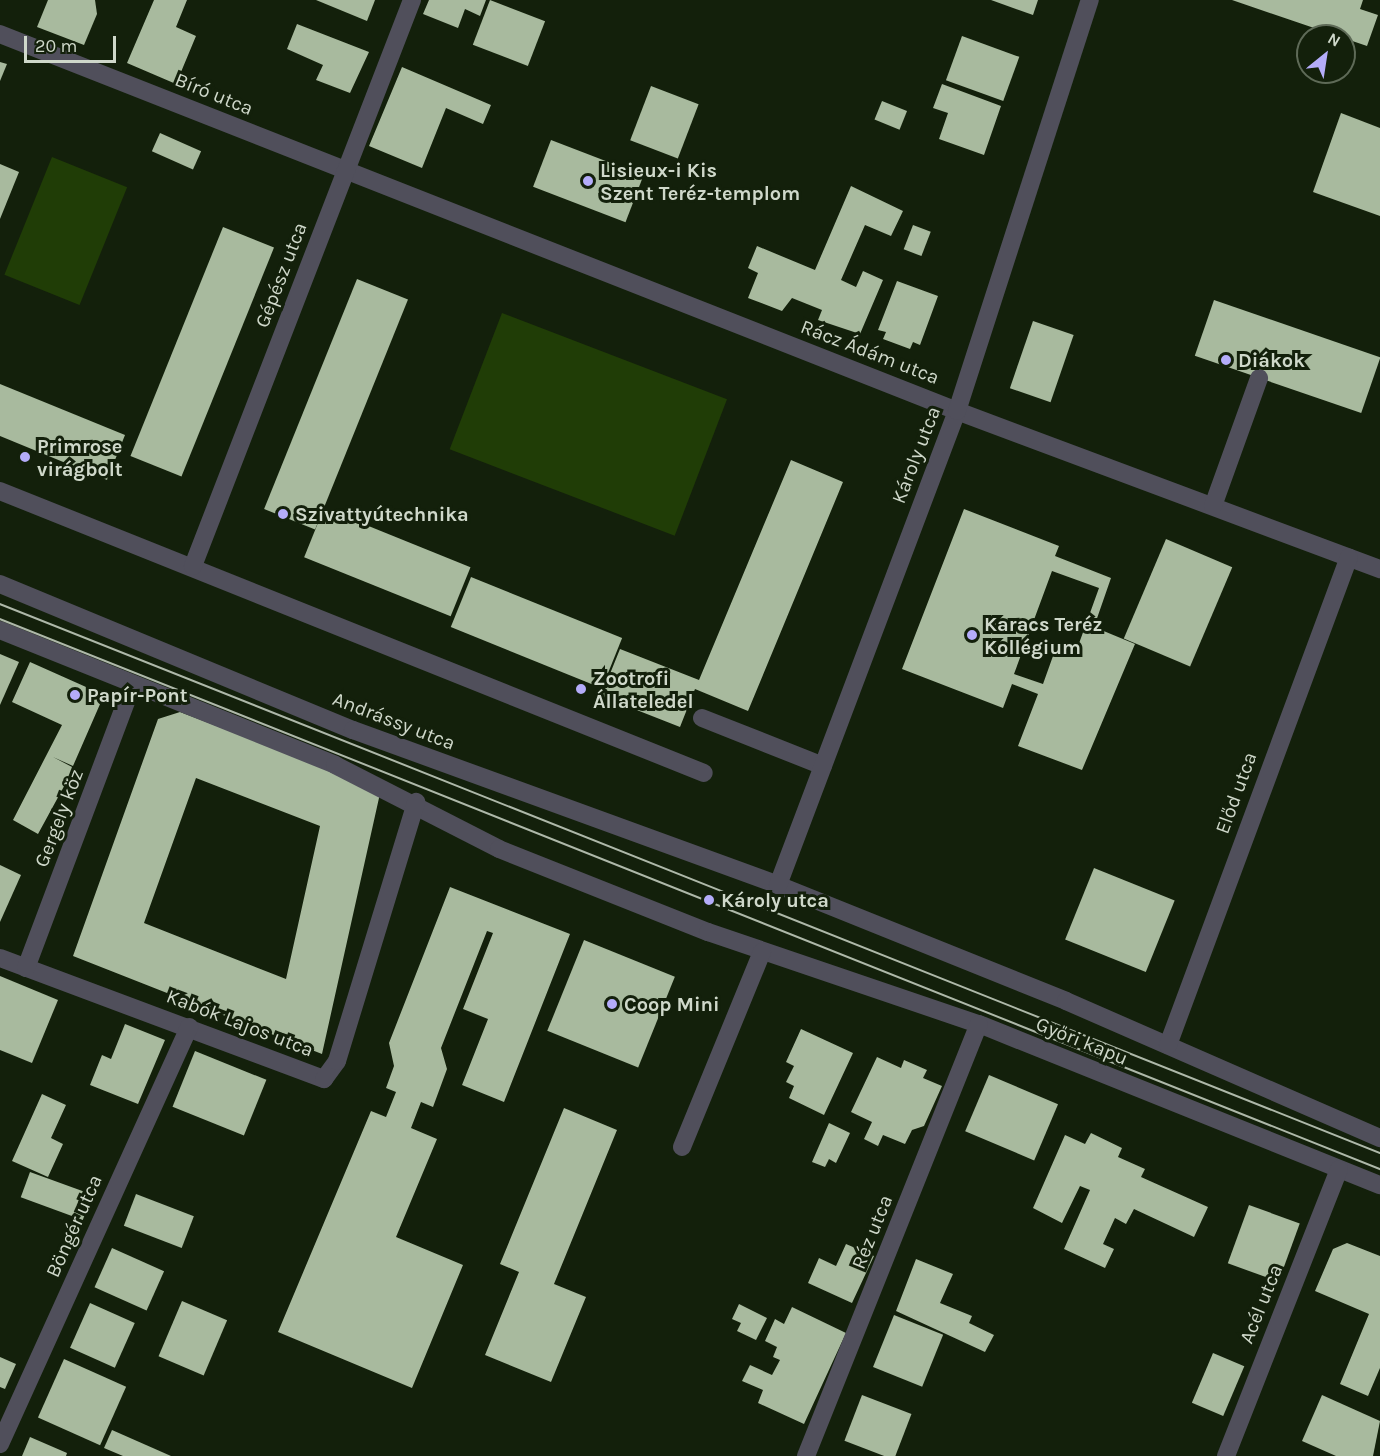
<!DOCTYPE html>
<meta charset="utf-8">
<style>
body{margin:0}
#map{position:relative;width:1380px;height:1456px;overflow:hidden;background:#13200b;font-family:Karla,sans-serif}
div>[style]{position:absolute}
.green>*{inset:0;background:#203d06;transform-origin:0 0}
.building>*{inset:0;background:#a8ba9e;transform-origin:0 0}
.minor>*{height:18px;margin:-9px;padding:0 9px;transform-origin:9px;border-radius:9px;background:#504f5b}
.tram>*{height:1.5px;margin:-0.75px;padding:0 0.75px;transform-origin:0.75px;border-radius:0.75px;background:#aeb8a9}
.dots>*{width:16px;height:16px;translate:-50% -50%;box-sizing:border-box;border:3px solid #13200b;border-radius:50%}
span{translate:-50% -50%;white-space:nowrap;text-align:center;line-height:1.15;-webkit-text-stroke:6px #13200b;paint-order:stroke}
.street-label{font-size:20px;color:#cfd8ca}
.poi-label{font-size:20px;color:#cfd8ca;font-weight:700}
.left{translate:0 -50%;text-align:left}
.north{position:absolute;left:1296px;top:24px;width:60px;height:60px;box-sizing:border-box;background:#13200b;border:2px solid #5e6a57;border-radius:50%;rotate:30deg;font-size:16px;font-weight:700;line-height:24px;text-align:center;color:#cfd8ca}
.north::after{content:'';display:block;margin:auto;width:21px;height:27px;background:#b4acf9;clip-path:polygon(50% 0,100% 100%,50% 72%,0 100%)}
.scale{position:absolute;left:24px;top:36px;width:92px;height:27px;box-sizing:border-box;border:3px solid #cfd8ca;border-top:0;padding-left:8px;font-size:18px;line-height:21px;white-space:nowrap;color:#cfd8ca;-webkit-text-stroke:4px #13200b;paint-order:stroke}
</style>
<div id="map">
<div class="green">
<i style="left:52px;top:157px;width:81px;height:127px;rotate:22deg"></i>
<i style="left:502px;top:313px;width:241px;height:146px;rotate:21deg"></i>
</div>
<div class="building">
<i style="clip-path:polygon(48px 0,95px 0,97px 14px,84px 45px,37px 27px)"></i>
<i style="clip-path:polygon(154px 0,187px 0,176px 27px,196px 36px,176px 84px,127px 63px)"></i>
<i style="clip-path:polygon(316px 0,375px 0,367px 21px)"></i>
<i style="clip-path:polygon(429px 0,486px 0,480px 16px,465px 9px,458px 28px,423px 14px)"></i>
<i style="left:490px;top:0;width:59px;height:48px;rotate:21deg"></i>
<i style="clip-path:polygon(991px 0,1038px 0,1033px 15px)"></i>
<i style="clip-path:polygon(1232px 0,1363px 0,1360px 9px,1378px 15px,1367px 46px)"></i>
<i style="clip-path:polygon(297px 24px,369px 52px,350px 93px,316px 80px,323px 65px,287px 49px)"></i>
<i style="left:962px;top:36px;width:61px;height:47px;rotate:20deg"></i>
<i style="clip-path:polygon(0 62px,7px 64px,0 81px)"></i>
<i style="clip-path:polygon(402px 67px,491px 105px,483px 124px,446px 108px,422px 168px,369px 146px)"></i>
<i style="clip-path:polygon(942px 84px,1001px 106px,984px 155px,939px 139px,948px 113px,933px 108px)"></i>
<i style="left:651px;top:86px;width:51px;height:58px;rotate:21deg"></i>
<i style="left:882px;top:101px;width:27px;height:20px;rotate:22deg"></i>
<i style="clip-path:polygon(1341px 113px,1380px 128px,1380px 216px,1313px 192px)"></i>
<i style="left:160px;top:133px;width:45px;height:20px;rotate:24deg"></i>
<i style="left:551px;top:140px;width:99px;height:50px;rotate:21deg"></i>
<i style="clip-path:polygon(0 164px,19px 172px,0 219px)"></i>
<i style="clip-path:polygon(851px 186px,903px 211px,891px 236px,865px 225px,841px 280px,856px 287px,863px 271px,883px 280px,860px 334px,818px 320px,822px 310px,792px 298px,782px 311px,748px 298px,758px 273px,748px 268px,757px 246px,815px 270px)"></i>
<i style="left:913px;top:225px;width:19px;height:26px;rotate:21deg"></i>
<i style="left:223px;top:227px;width:55px;height:247px;rotate:22deg"></i>
<i style="left:357px;top:279px;width:55px;height:248px;rotate:22deg"></i>
<i style="clip-path:polygon(897px 281px,938px 296px,920px 345px,913px 342px,910px 349px,883px 339px,886px 332px,878px 330px)"></i>
<i style="left:1214px;top:300px;width:176px;height:59px;rotate:19deg"></i>
<i style="left:1033px;top:321px;width:43px;height:71px;rotate:19deg"></i>
<i style="clip-path:polygon(0 384px,125px 435px,107px 480px,0 436px)"></i>
<i style="clip-path:polygon(791px 460px,843px 482px,748px 711px,695px 689px,680px 727px,601px 696px,620px 649px,699px 680px)"></i>
<i style="left:324px;top:508px;width:158px;height:53px;rotate:22deg"></i>
<i style="clip-path:polygon(evenodd,964px 509px,1059px 546px,1055px 556px,1111px 578px,1094px 627px,1135px 644px,1082px 770px,1018px 746px,1038px 694px,1012px 684px,1003px 708px,902px 669px,964px 509px,1052px 571px,1099px 588px,1077px 649px,1058px 642px,1043px 684px,1014px 674px,1052px 571px)"></i>
<i style="left:1166px;top:539px;width:72px;height:108px;rotate:23deg"></i>
<i style="left:471px;top:577px;width:163px;height:54px;rotate:22deg"></i>
<i style="clip-path:polygon(0 654px,19px 662px,0 705px)"></i>
<i style="clip-path:polygon(30px 662px,104px 695px,73px 766px,53px 757px,74px 768px,38px 834px,13px 820px,62px 725px,12px 702px)"></i>
<i style="clip-path:polygon(evenodd,180px 712px,381px 789px,322px 1054px,73px 956px,158px 719px,180px 712px,196px 778px,320px 826px,286px 979px,144px 923px,196px 778px)"></i>
<i style="clip-path:polygon(0 865px,21px 875px,0 922px)"></i>
<i style="left:1094px;top:868px;width:87px;height:77px;rotate:22deg"></i>
<i style="clip-path:polygon(450px 887px,570px 934px,504px 1102px,462px 1085px,488px 1019px,463px 1009px,493px 933px,487px 931px,441px 1048px,447px 1069px,433px 1107px,421px 1102px,411px 1128px,437px 1139px,396px 1237px,463px 1265px,412px 1388px,278px 1332px,371px 1111px,386px 1117px,396px 1092px,386px 1088px,394px 1066px,389px 1043px)"></i>
<i style="left:584px;top:940px;width:98px;height:98px;rotate:22deg"></i>
<i style="clip-path:polygon(0 976px,58px 1000px,32px 1063px,0 1050px)"></i>
<i style="clip-path:polygon(125px 1024px,165px 1040px,138px 1104px,90px 1085px,102px 1055px,111px 1059px)"></i>
<i style="clip-path:polygon(801px 1029px,853px 1053px,824px 1115px,789px 1098px,794px 1086px,786px 1082px,794px 1066px,786px 1062px)"></i>
<i style="left:195px;top:1051px;width:77px;height:60px;rotate:22deg"></i>
<i style="clip-path:polygon(877px 1057px,901px 1068px,904px 1060px,927px 1070px,923px 1078px,942px 1086px,924px 1126px,912px 1130px,905px 1144px,883px 1135px,878px 1146px,864px 1139px,872px 1122px,851px 1112px)"></i>
<i style="left:989px;top:1075px;width:75px;height:61px;rotate:23deg"></i>
<i style="clip-path:polygon(42px 1094px,66px 1105px,51px 1138px,63px 1144px,48px 1177px,12px 1161px)"></i>
<i style="clip-path:polygon(564px 1108px,617px 1130px,554px 1284px,586px 1297px,551px 1382px,485px 1355px,519px 1272px,500px 1264px)"></i>
<i style="clip-path:polygon(829px 1123px,850px 1133px,836px 1163px,829px 1159px,825px 1167px,812px 1162px)"></i>
<i style="clip-path:polygon(1091px 1133px,1122px 1148px,1118px 1157px,1145px 1169px,1141px 1177px,1208px 1207px,1194px 1237px,1134px 1209px,1126px 1224px,1115px 1218px,1103px 1244px,1114px 1249px,1105px 1268px,1064px 1249px,1090px 1190px,1080px 1186px,1062px 1223px,1033px 1208px,1065px 1135px,1085px 1144px)"></i>
<i style="left:30px;top:1172px;width:66px;height:27px;rotate:20deg"></i>
<i style="left:136px;top:1194px;width:62px;height:34px;rotate:21deg"></i>
<i style="left:1249px;top:1205px;width:54px;height:62px;rotate:20deg"></i>
<i style="clip-path:polygon(1347px 1243px,1380px 1256px,1380px 1368px,1368px 1396px,1340px 1384px,1369px 1314px,1315px 1291px,1333px 1249px)"></i>
<i style="clip-path:polygon(846px 1244px,874px 1256px,852px 1303px,808px 1283px,819px 1258px,836px 1266px)"></i>
<i style="left:112px;top:1248px;width:57px;height:43px;rotate:24deg"></i>
<i style="clip-path:polygon(916px 1259px,953px 1274px,940px 1303px,972px 1316px,969px 1323px,994px 1335px,985px 1352px,896px 1311px)"></i>
<i style="left:182px;top:1301px;width:49px;height:60px;rotate:23deg"></i>
<i style="left:90px;top:1303px;width:49px;height:49px;rotate:24deg"></i>
<i style="clip-path:polygon(739px 1304px,767px 1318px,756px 1340px,737px 1331px,741px 1323px,732px 1319px)"></i>
<i style="clip-path:polygon(792px 1307px,846px 1333px,804px 1424px,758px 1403px,763px 1390px,742px 1381px,750px 1365px,772px 1375px,780px 1360px,773px 1357px,777px 1347px,765px 1341px,775px 1319px,784px 1324px)"></i>
<i style="left:894px;top:1315px;width:53px;height:56px;rotate:22deg"></i>
<i style="left:1213px;top:1353px;width:34px;height:54px;rotate:23deg"></i>
<i style="clip-path:polygon(0 1357px,16px 1364px,5px 1389px,0 1387px)"></i>
<i style="left:64px;top:1359px;width:68px;height:64px;rotate:24deg"></i>
<i style="left:862px;top:1395px;width:53px;height:49px;rotate:21deg"></i>
<i style="clip-path:polygon(1322px 1395px,1380px 1421px,1373px 1456px,1336px 1456px,1302px 1441px)"></i>
<i style="clip-path:polygon(112px 1430px,171px 1456px,123px 1456px,104px 1448px)"></i>
<i style="clip-path:polygon(30px 1437px,67px 1453px,66px 1456px,22px 1456px)"></i>
</div>
<div class="minor">
<i style="left:0;top:34px;width:1029px;rotate:21.5deg"></i>
<i style="left:957px;top:411px;width:452px;rotate:20.5deg"></i>
<i style="left:0;top:491px;width:758px;rotate:21.83deg"></i>
<i style="left:1213px;top:506px;width:136px;rotate:-70.2deg"></i>
<i style="left:193px;top:566px;width:607px;rotate:-68.85deg"></i>
<i style="left:0;top:584px;width:382px;rotate:22.5deg"></i>
<i style="left:353px;top:730px;width:452px;rotate:20deg"></i>
<i style="left:778px;top:885px;width:310px;rotate:21.9deg"></i>
<i style="left:1066px;top:1001px;width:343px;rotate:23.6deg"></i>
<i style="left:0;top:630px;width:361px;rotate:21.9deg"></i>
<i style="left:335px;top:765px;width:184px;rotate:27.1deg"></i>
<i style="left:499px;top:849px;width:225px;rotate:21.7deg"></i>
<i style="left:708px;top:932px;width:286px;rotate:18.8deg"></i>
<i style="left:979px;top:1024px;width:432px;rotate:21.9deg"></i>
<i style="left:702px;top:718px;width:130px;rotate:21.6deg"></i>
<i style="left:778px;top:885px;width:507px;rotate:-69.31deg"></i>
<i style="left:957px;top:411px;width:432px;rotate:-72.1deg"></i>
<i style="left:0;top:958px;width:346px;rotate:20.5deg"></i>
<i style="left:324px;top:1079px;width:22px;rotate:-54deg"></i>
<i style="left:337px;top:1061px;width:271px;rotate:-73deg"></i>
<i style="left:26px;top:968px;width:303px;rotate:-69.4deg"></i>
<i style="left:1168px;top:1045px;width:520px;rotate:-69.65deg"></i>
<i style="left:682px;top:1147px;width:211px;rotate:-67.7deg"></i>
<i style="left:0;top:1444px;width:458px;rotate:-65.6deg"></i>
<i style="left:806px;top:1456px;width:465px;rotate:-68.2deg"></i>
<i style="left:1226px;top:1456px;width:308px;rotate:-68.5deg"></i>
</div>
<div class="tram">
<i style="left:0;top:604px;width:1485px;rotate:21.69deg"></i>
<i style="left:0;top:619px;width:1486px;rotate:21.73deg"></i>
</div>
<div class="dots">
<i style="left:588px;top:181px;background:#b4acf9"></i>
<i style="left:1226px;top:360px;background:#b4acf9"></i>
<i style="left:25px;top:457px;background:#b4acf9"></i>
<i style="left:283px;top:514px;background:#b4acf9"></i>
<i style="left:972px;top:635px;background:#b4acf9"></i>
<i style="left:581px;top:689px;background:#b4acf9"></i>
<i style="left:75px;top:695px;background:#b4acf9"></i>
<i style="left:709px;top:900px;background:#b4acf9"></i>
<i style="left:612px;top:1004px;background:#b4acf9"></i>
</div>
<div class="street-label">
<span style="left:214px;top:94px;rotate:22deg">Bíró utca</span>
<span style="left:281px;top:275px;rotate:-69deg">Gépész utca</span>
<span style="left:870px;top:352px;rotate:21deg">Rácz Ádám utca</span>
<span style="left:916px;top:455px;rotate:-69deg">Károly utca</span>
<span style="left:394px;top:721px;rotate:21deg">Andrássy utca</span>
<span style="left:1236px;top:793px;rotate:-70deg">Előd utca</span>
<span style="left:59px;top:818px;rotate:-69deg">Gergely köz</span>
<span style="left:240px;top:1023px;rotate:21deg">Kabók Lajos utca</span>
<span style="left:1082px;top:1041px;rotate:22deg">Győri kapu</span>
<span style="left:74px;top:1226px;rotate:-66deg">Böngér utca</span>
<span style="left:872px;top:1232px;rotate:-68deg">Réz utca</span>
<span style="left:1261px;top:1304px;rotate:-68deg">Acél utca</span>
</div>
<div class="poi-label">
<span class="left" style="left:600px;top:182px">Lisieux-i Kis<br>Szent Teréz-templom</span>
<span class="left" style="left:1238px;top:360px">Diákok</span>
<span class="left" style="left:37px;top:458px">Primrose<br>virágbolt</span>
<span class="left" style="left:295px;top:514px">Szivattyútechnika</span>
<span class="left" style="left:984px;top:636px">Karacs Teréz<br>Kollégium</span>
<span class="left" style="left:593px;top:690px">Zootrofi<br>Állateledel</span>
<span class="left" style="left:87px;top:695px">Papír-Pont</span>
<span class="left" style="left:721px;top:900px">Károly utca</span>
<span class="left" style="left:624px;top:1004px">Coop Mini</span>
</div>
<div class="north">N</div>
<div class="scale">20 m</div>
</div>
